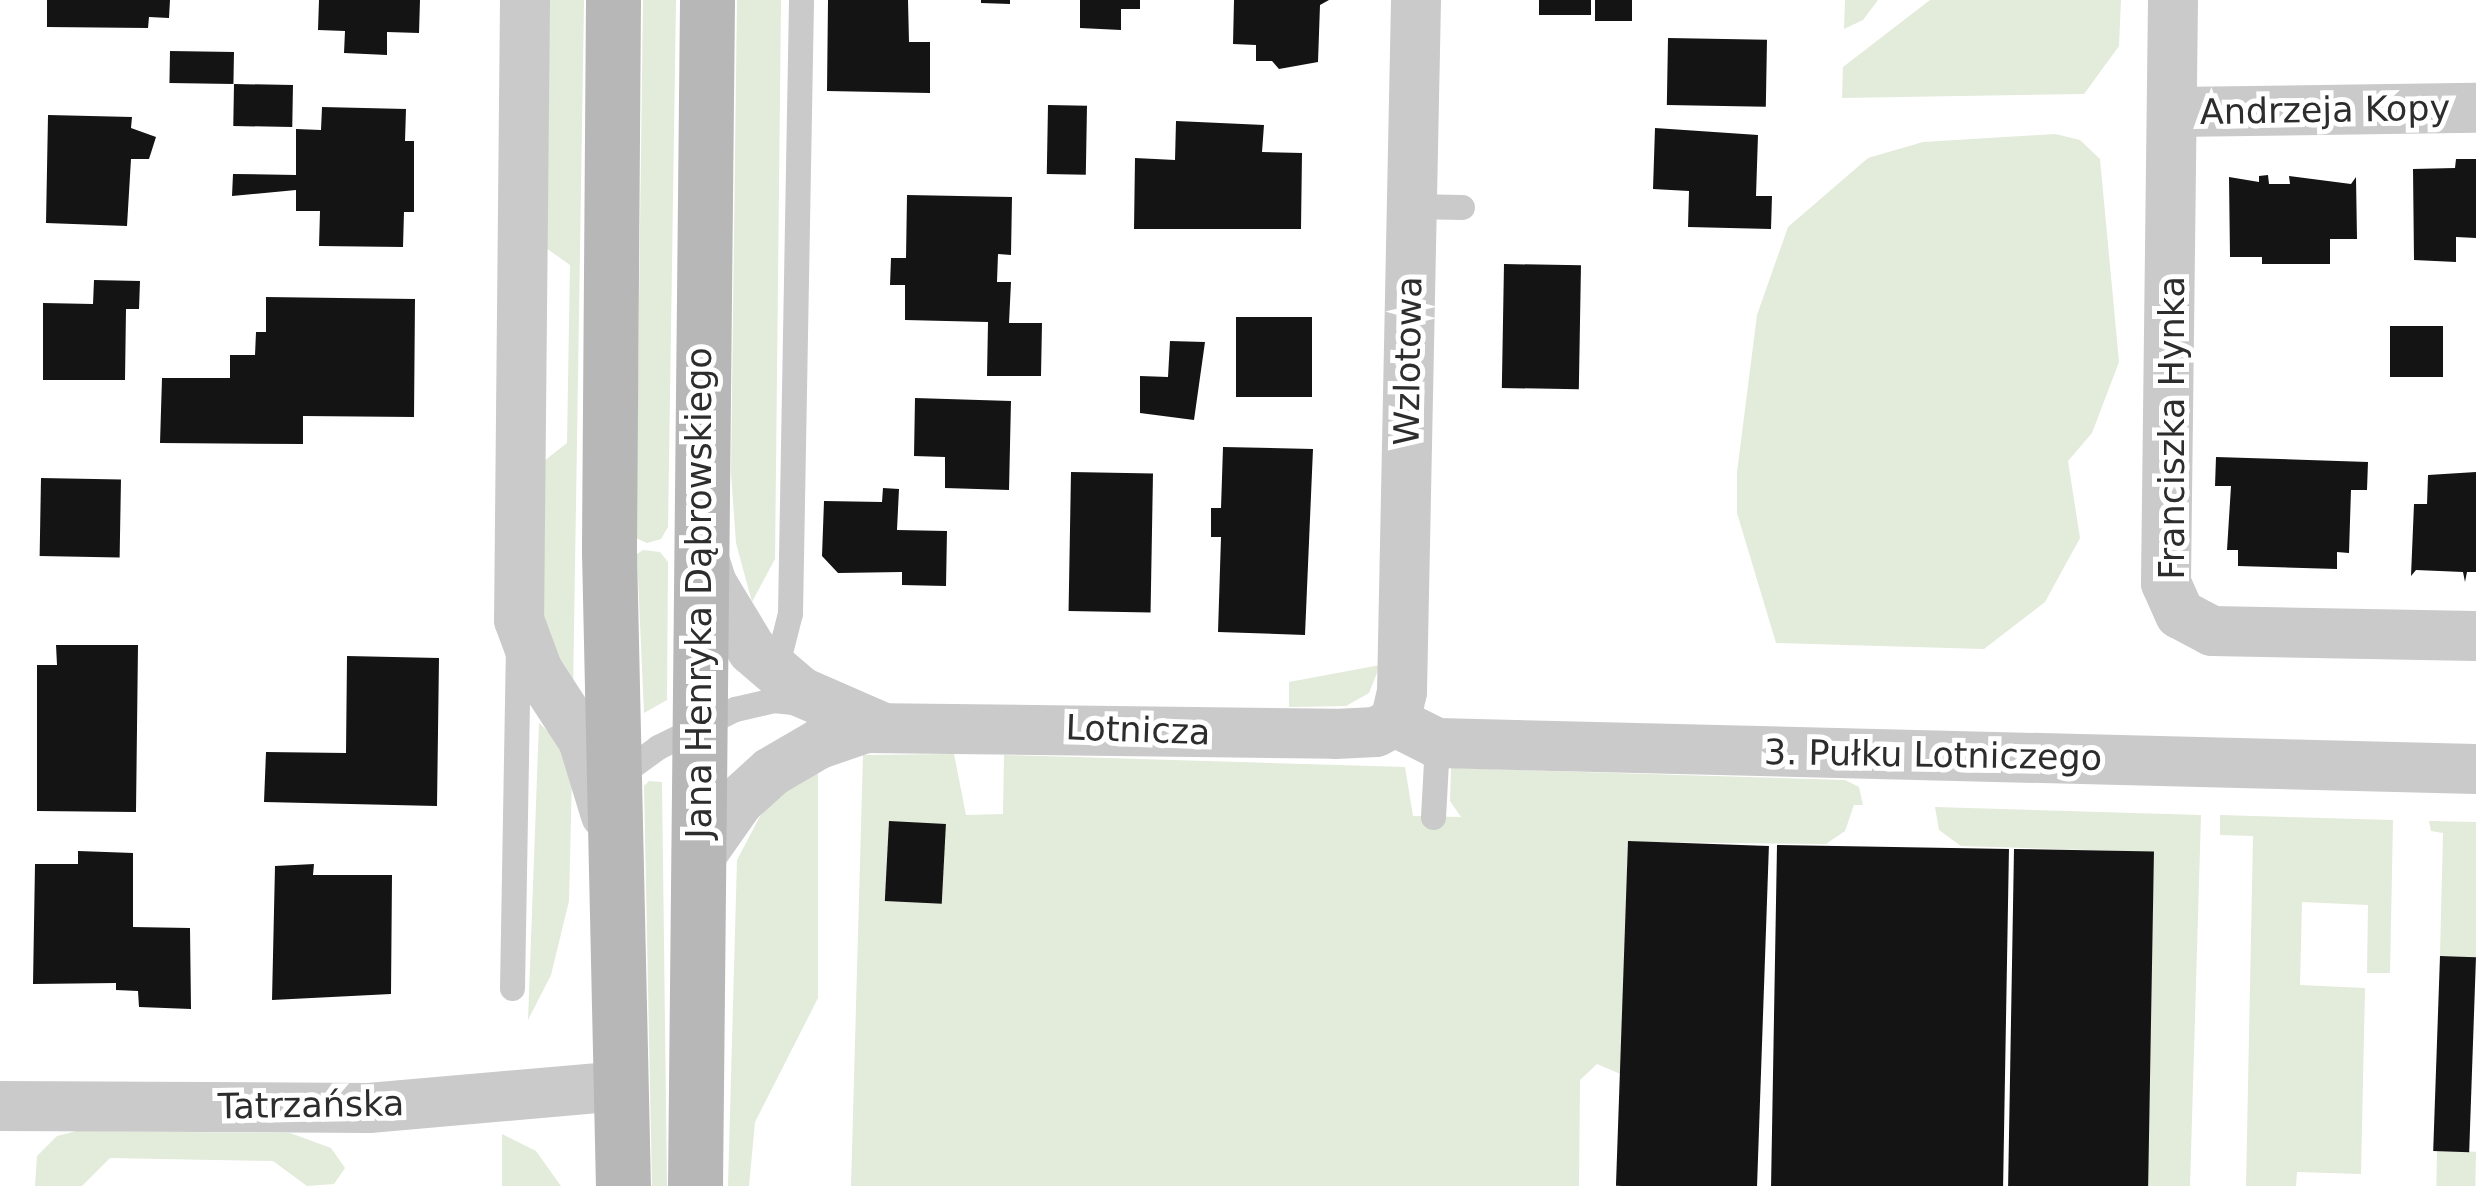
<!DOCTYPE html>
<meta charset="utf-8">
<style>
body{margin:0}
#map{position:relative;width:2476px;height:1186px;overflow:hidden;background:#fff;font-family:"DejaVu Sans",sans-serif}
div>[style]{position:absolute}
.green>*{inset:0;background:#e3ebdb;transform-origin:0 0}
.building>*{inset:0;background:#141414;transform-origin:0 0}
.service>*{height:25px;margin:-12.5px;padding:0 12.5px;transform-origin:12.5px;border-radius:12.5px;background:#cacaca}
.minor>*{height:50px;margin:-25px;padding:0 25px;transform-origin:25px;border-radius:25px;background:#cacaca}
.secondary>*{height:55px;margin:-27.5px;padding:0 27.5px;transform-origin:27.5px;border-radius:27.5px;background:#b7b7b7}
span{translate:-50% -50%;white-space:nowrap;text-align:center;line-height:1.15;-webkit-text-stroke:10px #fff;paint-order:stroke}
.street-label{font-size:35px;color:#2d2d2d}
</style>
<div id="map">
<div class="green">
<i style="clip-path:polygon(539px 0,584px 0,573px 692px,543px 631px,535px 468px,567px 443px,570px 265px,539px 243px)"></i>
<i style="clip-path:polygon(643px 0,676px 0,668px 527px,661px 539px,647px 543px,636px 538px)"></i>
<i style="clip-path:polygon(737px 0,781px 0,775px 559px,752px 602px,736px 543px,731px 473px)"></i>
<i style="clip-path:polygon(1845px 0,1878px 0,1863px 20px,1844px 29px)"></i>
<i style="clip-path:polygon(1930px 0,2121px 0,2119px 46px,2084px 94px,1842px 98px,1843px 67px)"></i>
<i style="clip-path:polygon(2055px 134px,2080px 140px,2100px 159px,2119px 362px,2092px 433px,2068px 461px,2080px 538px,2045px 602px,1984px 649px,1776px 643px,1737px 513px,1737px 472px,1757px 315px,1788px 227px,1868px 158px,1923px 142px)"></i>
<i style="clip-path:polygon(643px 550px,660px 552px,668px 562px,667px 700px,644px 713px,637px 554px)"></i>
<i style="clip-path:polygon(1380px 665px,1369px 693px,1346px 706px,1289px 707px,1289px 682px)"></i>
<i style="clip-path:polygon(539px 723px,556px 739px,572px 775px,569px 901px,551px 975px,528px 1020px)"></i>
<i style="clip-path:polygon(954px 754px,966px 815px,1003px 814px,1004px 755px,1405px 767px,1413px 816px,1461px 817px,1450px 801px,1451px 768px,1845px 780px,1859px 787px,1863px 805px,1854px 805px,1845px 831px,1826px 844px,1628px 842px,1623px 1075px,1597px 1064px,1580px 1080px,1579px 1186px,851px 1186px,863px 755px)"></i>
<i style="clip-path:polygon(818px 767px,818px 998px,755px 1122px,749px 1186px,728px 1186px,737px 860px,767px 803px)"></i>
<i style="clip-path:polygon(649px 781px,662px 782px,667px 1186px,652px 1186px,644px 786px)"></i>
<i style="clip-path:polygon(1935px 807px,2201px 815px,2190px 1186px,2146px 1186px,2154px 852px,1961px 846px,1939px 830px)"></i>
<i style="clip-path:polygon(2220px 815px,2393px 820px,2390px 973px,2367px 973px,2368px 905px,2302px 902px,2300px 985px,2365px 988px,2361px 1174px,2297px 1172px,2296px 1186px,2246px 1186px,2253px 836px,2220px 835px)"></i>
<i style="clip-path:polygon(2429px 821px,2476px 822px,2476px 957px,2440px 956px,2443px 833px,2431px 831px)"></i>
<i style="clip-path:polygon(77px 1131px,290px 1133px,331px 1148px,345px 1168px,334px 1184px,307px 1186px,273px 1161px,110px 1158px,82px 1186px,35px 1186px,37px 1156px,57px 1136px)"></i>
<i style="clip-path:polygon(502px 1134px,536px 1151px,561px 1186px,502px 1186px)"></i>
<i style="left:2437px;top:1151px;width:39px;height:35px;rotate:1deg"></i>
</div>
<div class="building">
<i style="clip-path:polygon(47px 0,170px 0,169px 18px,149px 17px,148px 28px,47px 27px)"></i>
<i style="clip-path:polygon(319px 0,420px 0,419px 33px,387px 32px,387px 55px,344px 53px,345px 31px,318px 30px)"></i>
<i style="clip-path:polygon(828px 0,908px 0,909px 42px,930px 42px,930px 93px,827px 91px)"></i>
<i style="clip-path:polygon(981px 0,1010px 0,1010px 4px,981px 3px)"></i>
<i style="clip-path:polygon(1080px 0,1140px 0,1140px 9px,1121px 9px,1121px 30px,1080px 28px)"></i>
<i style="clip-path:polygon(1234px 0,1329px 0,1320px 5px,1318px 62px,1279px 69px,1272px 61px,1256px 61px,1256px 45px,1233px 44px)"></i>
<i style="left:1539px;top:0;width:52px;height:15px"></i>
<i style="left:1595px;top:0;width:37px;height:21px"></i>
<i style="left:1668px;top:38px;width:99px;height:67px;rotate:1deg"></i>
<i style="left:170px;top:51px;width:64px;height:32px;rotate:1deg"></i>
<i style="left:234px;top:84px;width:59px;height:42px;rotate:1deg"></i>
<i style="left:1048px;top:105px;width:39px;height:69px;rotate:1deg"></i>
<i style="clip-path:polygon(322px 107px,406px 109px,405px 141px,414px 141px,414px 212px,404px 212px,403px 247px,319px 246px,320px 211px,296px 211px,296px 190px,232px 196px,233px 174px,296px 175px,296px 129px,321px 130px)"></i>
<i style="clip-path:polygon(48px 115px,132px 117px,131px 128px,156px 137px,149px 159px,131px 159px,127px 226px,46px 223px)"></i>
<i style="clip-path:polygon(1176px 121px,1264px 125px,1262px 152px,1302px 153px,1301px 229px,1134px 229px,1135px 158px,1175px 160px)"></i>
<i style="clip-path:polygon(1655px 128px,1758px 135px,1756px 196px,1772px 196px,1771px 229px,1688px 227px,1689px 191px,1653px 189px)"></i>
<i style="clip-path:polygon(2456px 159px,2476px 159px,2476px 238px,2456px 237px,2456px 262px,2414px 260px,2413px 169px,2455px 168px)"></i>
<i style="clip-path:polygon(2268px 175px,2269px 184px,2290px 184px,2289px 176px,2351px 184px,2356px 177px,2357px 239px,2330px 239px,2330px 264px,2262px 264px,2262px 257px,2230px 257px,2229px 177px,2259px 182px,2259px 176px)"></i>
<i style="clip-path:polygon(907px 195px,1012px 197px,1011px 255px,998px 254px,997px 282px,1011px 282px,1009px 323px,1042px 323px,1041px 376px,987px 376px,988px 322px,905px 320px,905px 285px,890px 285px,891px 258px,906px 258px)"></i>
<i style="left:1504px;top:264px;width:77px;height:124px;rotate:1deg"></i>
<i style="clip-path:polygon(94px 280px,140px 281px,139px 309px,126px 309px,125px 380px,43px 380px,43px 303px,93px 304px)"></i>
<i style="clip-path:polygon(266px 297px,415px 299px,414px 417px,303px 416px,303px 444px,160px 443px,162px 378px,230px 378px,230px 355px,255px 355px,256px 332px,266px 332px)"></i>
<i style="left:1236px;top:317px;width:76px;height:80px"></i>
<i style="left:2390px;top:326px;width:53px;height:51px"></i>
<i style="clip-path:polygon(1170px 341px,1205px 342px,1194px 420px,1140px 413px,1140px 376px,1168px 377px)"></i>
<i style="clip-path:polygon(915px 398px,1011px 401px,1009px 490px,945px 488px,945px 457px,914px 456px)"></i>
<i style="clip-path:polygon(1223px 447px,1313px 449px,1305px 635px,1218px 632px,1221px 537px,1211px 537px,1211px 508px,1221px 508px)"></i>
<i style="clip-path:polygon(2216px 457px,2368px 462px,2367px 490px,2351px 490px,2349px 553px,2337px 552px,2337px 569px,2238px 566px,2238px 550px,2227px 550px,2231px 486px,2215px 486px)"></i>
<i style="left:1071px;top:472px;width:82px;height:139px;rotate:1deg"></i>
<i style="clip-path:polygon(2476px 472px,2476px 572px,2467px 572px,2465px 582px,2463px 572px,2416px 570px,2411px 576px,2414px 504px,2427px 504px,2428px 475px)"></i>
<i style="left:41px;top:478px;width:80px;height:78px;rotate:1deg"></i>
<i style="clip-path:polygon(883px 488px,899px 489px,897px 530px,947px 531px,946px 586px,902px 585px,902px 572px,838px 573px,822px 556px,824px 501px,882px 502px)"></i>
<i style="clip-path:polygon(56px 645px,138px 645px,136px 812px,37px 811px,37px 665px,57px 665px)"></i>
<i style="clip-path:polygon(347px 656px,439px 658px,437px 806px,264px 802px,266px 752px,346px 753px)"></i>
<i style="left:889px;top:821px;width:57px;height:80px;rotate:3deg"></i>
<i style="left:1628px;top:841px;width:141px;height:345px;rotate:2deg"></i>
<i style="left:1777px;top:845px;width:232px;height:341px;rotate:1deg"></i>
<i style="left:2014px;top:849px;width:140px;height:337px;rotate:1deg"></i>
<i style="clip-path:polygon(78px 851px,133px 853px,133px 927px,190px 928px,191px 1009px,139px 1007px,138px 991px,116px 990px,116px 983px,33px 984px,35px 864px,78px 864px)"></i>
<i style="clip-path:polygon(314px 864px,313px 875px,392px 875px,391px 994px,272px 1000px,275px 866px)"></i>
<i style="left:2440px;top:956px;width:36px;height:195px;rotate:2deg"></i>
</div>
<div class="service">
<i style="left:1411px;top:206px;width:51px;rotate:1.1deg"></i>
<i style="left:775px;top:672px;width:61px;rotate:-75.7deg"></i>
<i style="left:790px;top:613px;width:613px;rotate:-88.97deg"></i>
<i style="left:614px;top:779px;width:54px;rotate:-36deg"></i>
<i style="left:658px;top:747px;width:86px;rotate:-26.3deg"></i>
<i style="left:735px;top:709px;width:39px;rotate:-13deg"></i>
<i style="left:773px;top:700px;width:30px;rotate:6deg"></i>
<i style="left:1433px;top:817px;width:74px;rotate:-86.9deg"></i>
<i style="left:512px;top:988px;width:335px;rotate:-89deg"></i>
</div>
<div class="minor">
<i style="left:525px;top:0;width:620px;rotate:90.55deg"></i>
<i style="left:519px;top:620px;width:54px;rotate:69.6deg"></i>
<i style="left:538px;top:671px;width:82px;rotate:56.9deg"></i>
<i style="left:583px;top:740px;width:78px;rotate:73deg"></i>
<i style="left:2173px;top:0;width:583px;rotate:90.69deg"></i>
<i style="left:2166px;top:583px;width:34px;rotate:66deg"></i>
<i style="left:2180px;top:614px;width:36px;rotate:28deg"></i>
<i style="left:2212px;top:631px;width:264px;rotate:1.1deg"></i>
<i style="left:2174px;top:112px;width:302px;rotate:-0.8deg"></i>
<i style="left:702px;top:553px;width:33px;rotate:72deg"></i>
<i style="left:712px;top:584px;width:77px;rotate:58.8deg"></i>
<i style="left:752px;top:650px;width:65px;rotate:40.6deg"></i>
<i style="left:801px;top:692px;width:85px;rotate:23.6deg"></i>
<i style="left:1395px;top:722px;width:47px;rotate:26.6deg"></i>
<i style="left:1437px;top:743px;width:1039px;rotate:1.43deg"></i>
<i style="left:1395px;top:722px;width:31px;rotate:-77deg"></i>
<i style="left:1402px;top:692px;width:692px;rotate:-88.84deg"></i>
<i style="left:697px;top:861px;width:73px;rotate:-55deg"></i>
<i style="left:739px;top:801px;width:43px;rotate:-42.2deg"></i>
<i style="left:771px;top:772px;width:56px;rotate:-30.3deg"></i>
<i style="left:819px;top:744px;width:50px;rotate:-18.8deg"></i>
<i style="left:866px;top:728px;width:469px;rotate:0.7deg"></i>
<i style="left:1335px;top:734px;width:41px;rotate:-2.8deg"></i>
<i style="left:1376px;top:732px;width:21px;rotate:-28deg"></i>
<i style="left:0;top:1106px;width:369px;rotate:0.3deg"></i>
<i style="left:369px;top:1108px;width:254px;rotate:-5deg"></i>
</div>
<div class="secondary">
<i style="left:613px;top:0;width:551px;rotate:90.42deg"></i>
<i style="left:609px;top:551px;width:635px;rotate:88.74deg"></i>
<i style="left:695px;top:1186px;width:1186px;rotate:-89.42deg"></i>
</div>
<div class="street-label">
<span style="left:2325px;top:110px;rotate:-1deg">Andrzeja Kopy</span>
<span style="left:1408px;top:361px;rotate:-89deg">Wzlotowa</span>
<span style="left:2172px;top:428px;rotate:-90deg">Franciszka Hynka</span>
<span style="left:699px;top:593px;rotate:-90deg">Jana Henryka Dąbrowskiego</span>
<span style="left:1138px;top:730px;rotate:2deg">Lotnicza</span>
<span style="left:1933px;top:755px;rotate:1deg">3. Pułku Lotniczego</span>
<span style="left:311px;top:1105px;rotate:-1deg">Tatrzańska</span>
</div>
</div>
